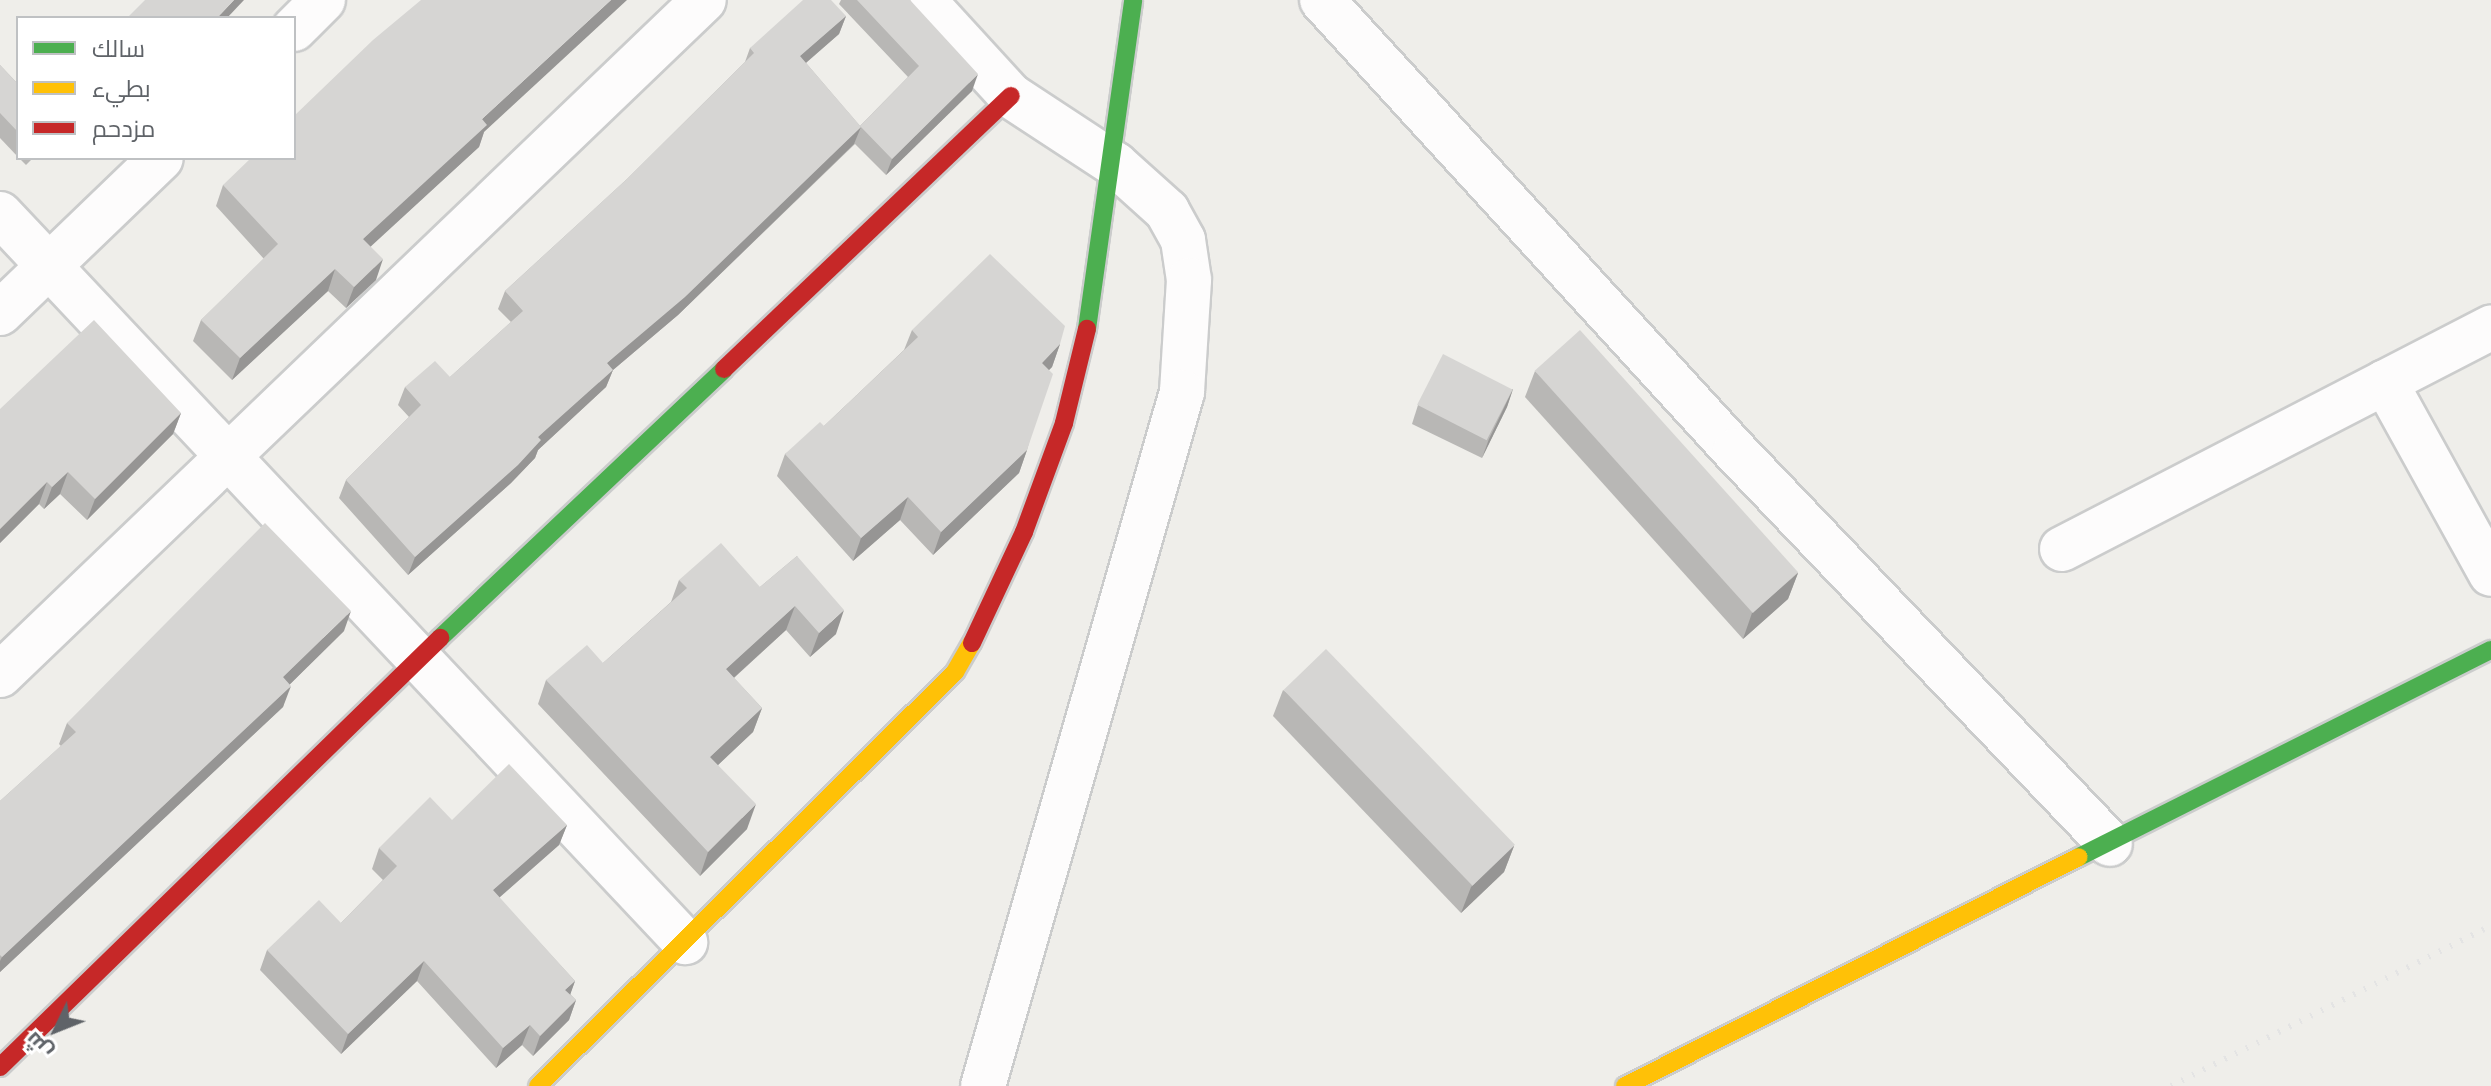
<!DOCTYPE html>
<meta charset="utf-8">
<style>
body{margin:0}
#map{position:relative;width:2491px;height:1086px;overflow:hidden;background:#efeeea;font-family:Lato,Cairo,sans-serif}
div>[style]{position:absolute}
.roads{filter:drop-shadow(2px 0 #cbcccc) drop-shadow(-2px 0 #cbcccc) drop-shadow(0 2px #cbcccc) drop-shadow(0 -2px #cbcccc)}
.street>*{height:44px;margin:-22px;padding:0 22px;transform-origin:22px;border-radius:22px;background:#fdfcfc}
.fast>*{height:18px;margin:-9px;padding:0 9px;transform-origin:9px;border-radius:9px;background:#4caf50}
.slow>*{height:18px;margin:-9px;padding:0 9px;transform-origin:9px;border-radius:9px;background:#ffc107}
.jam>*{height:18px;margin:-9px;padding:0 9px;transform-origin:9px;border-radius:9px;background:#c62828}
.rail>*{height:6px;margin-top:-3px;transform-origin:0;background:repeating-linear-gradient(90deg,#e4e4e4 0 2px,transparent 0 12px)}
.wall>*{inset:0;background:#b8b7b5}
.shaded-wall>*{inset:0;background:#969594}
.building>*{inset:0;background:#d6d5d3;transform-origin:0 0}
span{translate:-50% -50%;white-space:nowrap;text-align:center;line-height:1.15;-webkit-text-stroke:6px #fff;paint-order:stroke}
.legend{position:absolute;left:16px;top:16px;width:280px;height:144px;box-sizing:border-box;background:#fff;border:2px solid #bfc1c3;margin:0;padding:10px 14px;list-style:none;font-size:24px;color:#5f6368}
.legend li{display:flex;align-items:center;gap:16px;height:40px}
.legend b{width:40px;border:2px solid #bfc1c3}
.north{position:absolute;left:16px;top:990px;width:80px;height:80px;-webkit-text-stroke:6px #fff;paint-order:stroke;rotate:227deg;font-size:22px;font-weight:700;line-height:32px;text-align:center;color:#5f6368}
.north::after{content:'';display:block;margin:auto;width:28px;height:36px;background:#5f6368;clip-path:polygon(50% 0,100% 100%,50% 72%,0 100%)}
</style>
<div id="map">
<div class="roads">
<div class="street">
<i style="left:923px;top:0;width:130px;rotate:47.5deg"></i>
<i style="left:1011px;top:96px;width:126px;rotate:33.3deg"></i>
<i style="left:1116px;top:165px;width:69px;rotate:42deg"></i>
<i style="left:1167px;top:211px;width:33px;rotate:61deg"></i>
<i style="left:1183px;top:240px;width:40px;rotate:81.5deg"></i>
<i style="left:1189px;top:280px;width:112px;rotate:93.6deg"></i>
<i style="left:1182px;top:392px;width:722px;rotate:106deg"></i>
<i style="left:1322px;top:0;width:612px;rotate:47.52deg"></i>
<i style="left:1735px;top:451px;width:543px;rotate:46.34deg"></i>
<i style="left:294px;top:29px;width:41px;rotate:-45deg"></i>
<i style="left:0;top:214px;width:1000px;rotate:46.74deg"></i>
<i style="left:0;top:313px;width:223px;rotate:-43.9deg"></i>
<i style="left:2385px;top:382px;width:219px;rotate:61.1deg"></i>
<i style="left:2062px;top:549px;width:483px;rotate:-27.3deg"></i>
<i style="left:0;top:675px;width:975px;rotate:-43.8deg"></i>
</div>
<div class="fast">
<i style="left:1087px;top:329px;width:332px;rotate:-82deg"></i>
<i style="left:440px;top:638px;width:391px;rotate:-43.4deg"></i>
<i style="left:2079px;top:857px;width:461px;rotate:-26.7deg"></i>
</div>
<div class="slow">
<i style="left:538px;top:1086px;width:588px;rotate:-44.79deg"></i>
<i style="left:955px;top:672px;width:34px;rotate:-60deg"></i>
<i style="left:1625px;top:1086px;width:508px;rotate:-26.77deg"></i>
</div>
<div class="jam">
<i style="left:724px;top:369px;width:396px;rotate:-43.6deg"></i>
<i style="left:972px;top:643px;width:123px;rotate:-64.9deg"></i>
<i style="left:1024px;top:532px;width:116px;rotate:-69.8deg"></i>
<i style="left:1064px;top:423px;width:97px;rotate:-76.3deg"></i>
<i style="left:0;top:1067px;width:615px;rotate:-44.27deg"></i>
</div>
</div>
<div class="rail">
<i style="left:2171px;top:1086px;width:358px;rotate:-26.6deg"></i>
</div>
<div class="wall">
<i style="clip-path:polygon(841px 0,910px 0,972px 91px,886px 175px,855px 144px,678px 315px,613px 370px,606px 387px,538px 450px,535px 458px,511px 483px,408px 575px,339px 498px,346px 480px,409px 417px,398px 405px,405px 387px,450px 377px,511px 322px,498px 309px,505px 291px,627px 179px,745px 62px,750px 48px,846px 16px,839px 34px,806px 63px,860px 126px,908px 77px,839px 4px)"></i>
<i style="clip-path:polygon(0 65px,18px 84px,18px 157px,0 138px)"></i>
<i style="clip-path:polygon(484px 132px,479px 147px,370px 246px,376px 280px,346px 308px,328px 291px,232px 380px,193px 341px,201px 320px,264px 259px,216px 206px,223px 185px)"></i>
<i style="clip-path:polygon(19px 158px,33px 158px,26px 165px)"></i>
<i style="clip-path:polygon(912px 330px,1060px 344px,1052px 367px,1049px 370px,1027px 450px,1019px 473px,933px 555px,900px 520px,853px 561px,777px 476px,785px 454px,824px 426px,904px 350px)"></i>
<i style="clip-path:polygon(1535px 371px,1798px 573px,1788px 599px,1743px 639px,1525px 397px)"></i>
<i style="clip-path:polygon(1513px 389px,1507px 407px,1482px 458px,1412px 424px,1418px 405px)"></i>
<i style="clip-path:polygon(0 409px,181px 413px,173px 434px,87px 520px,60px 494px,44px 509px,39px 504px,0 543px)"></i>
<i style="clip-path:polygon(797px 556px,836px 634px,810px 657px,786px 630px,734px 678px,762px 708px,753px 732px,718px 765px,747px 829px,700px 876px,538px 704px,546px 680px,603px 663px,671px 602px,679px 580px,760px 587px)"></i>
<i style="clip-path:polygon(344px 631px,290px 684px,283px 707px,0 972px,0 801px,61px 746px,59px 744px,67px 723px)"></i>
<i style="clip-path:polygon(1283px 690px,1514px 846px,1504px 872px,1461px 913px,1273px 716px)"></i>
<i style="clip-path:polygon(452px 820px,567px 825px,559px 845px,499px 898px,575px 981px,570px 994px,576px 1000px,569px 1020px,533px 1056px,522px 1045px,496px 1068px,417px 981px,341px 1054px,260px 970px,267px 950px,341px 923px,383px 880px,372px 869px,379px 848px)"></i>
</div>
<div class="shaded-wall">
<i style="clip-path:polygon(234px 0,244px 0,227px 18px,217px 18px)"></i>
<i style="clip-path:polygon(611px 0,627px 0,484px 132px,479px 147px,355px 261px,363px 239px,482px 119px)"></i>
<i style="clip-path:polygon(846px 16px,839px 34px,793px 74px,800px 56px)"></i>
<i style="clip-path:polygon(978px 74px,972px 91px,886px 175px,892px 159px)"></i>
<i style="clip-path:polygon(861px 127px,854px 144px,678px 315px,613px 370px,606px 387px,538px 450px,535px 458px,511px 483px,408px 575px,415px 557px,538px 437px,607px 363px)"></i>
<i style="clip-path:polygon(383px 259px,376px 280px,346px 308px,354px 287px)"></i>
<i style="clip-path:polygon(335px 269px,328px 291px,232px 380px,240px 358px)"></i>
<i style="clip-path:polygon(1060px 344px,1052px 367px,1033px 386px,1042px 363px)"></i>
<i style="clip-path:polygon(1513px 389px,1507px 407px,1482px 458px,1489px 439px)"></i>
<i style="clip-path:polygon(181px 413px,173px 434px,87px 520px,95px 499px)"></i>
<i style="clip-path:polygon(1027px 450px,1019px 473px,933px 555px,941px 532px)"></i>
<i style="clip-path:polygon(68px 472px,60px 494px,44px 509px,52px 487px)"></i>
<i style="clip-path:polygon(47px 482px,39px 504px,0 543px,0 529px)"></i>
<i style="clip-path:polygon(908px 497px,900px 520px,853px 561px,861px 538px)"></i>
<i style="clip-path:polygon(1798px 573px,1788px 599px,1743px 639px,1752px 613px)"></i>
<i style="clip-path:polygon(795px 606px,786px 630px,717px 693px,726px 669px)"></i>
<i style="clip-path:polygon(844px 610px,836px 634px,810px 657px,819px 633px)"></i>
<i style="clip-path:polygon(351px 611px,344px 631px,276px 698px,283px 677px)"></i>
<i style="clip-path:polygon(291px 686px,283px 707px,0 972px,0 961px,2px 957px)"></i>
<i style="clip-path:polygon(762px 708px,753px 732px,701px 781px,710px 757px)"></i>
<i style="clip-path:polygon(756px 804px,747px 829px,700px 876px,708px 852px)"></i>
<i style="clip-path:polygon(567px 825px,559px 845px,485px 910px,493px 890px)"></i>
<i style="clip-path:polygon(1514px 846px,1504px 872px,1461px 913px,1471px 887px)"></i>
<i style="clip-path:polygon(424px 961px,417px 981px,341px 1054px,348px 1034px)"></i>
<i style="clip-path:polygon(575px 981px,568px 1001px,565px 990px)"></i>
<i style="clip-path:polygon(576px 1000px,569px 1020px,533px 1056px,540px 1036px)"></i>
<i style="clip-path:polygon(530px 1025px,522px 1045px,496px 1068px,503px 1048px)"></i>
</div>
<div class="building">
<i style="clip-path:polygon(145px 0,234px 0,217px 18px,127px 18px)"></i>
<i style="clip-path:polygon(421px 0,611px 0,482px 119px,487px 125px,363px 239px,383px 259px,354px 287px,335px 269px,240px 358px,201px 320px,278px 244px,223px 185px,251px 158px,294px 158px,294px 116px,373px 40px)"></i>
<i style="clip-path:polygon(803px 0,831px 0,846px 16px,800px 56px,861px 127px,685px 297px,607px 363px,613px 370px,538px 437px,541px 440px,518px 465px,415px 557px,346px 480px,421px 405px,405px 387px,435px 361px,450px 377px,523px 311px,505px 291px,627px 179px,754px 53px,750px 48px)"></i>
<i style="clip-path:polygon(857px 0,910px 0,978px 74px,892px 159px,860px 126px,919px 66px)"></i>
<i style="clip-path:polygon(0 65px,18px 84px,18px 132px,0 113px)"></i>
<i style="clip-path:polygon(990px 254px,1065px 326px,1060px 344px,1042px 363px,1053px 374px,1027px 450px,941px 532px,908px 497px,861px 538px,785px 454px,820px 422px,824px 426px,918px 337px,912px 330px)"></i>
<i style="clip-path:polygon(94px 320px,181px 413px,95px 499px,68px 472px,52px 487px,47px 482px,0 529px,0 409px)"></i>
<i style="left:1580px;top:330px;width:326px;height:61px;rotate:48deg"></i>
<i style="left:1443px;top:354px;width:78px;height:57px;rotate:27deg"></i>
<i style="clip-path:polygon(265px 523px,351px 611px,283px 677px,291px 686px,2px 957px,0 955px,0 801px,76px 732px,67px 723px)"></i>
<i style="clip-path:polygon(721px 543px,760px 587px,797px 556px,844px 610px,819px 633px,795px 606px,726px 669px,762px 708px,710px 757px,756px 804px,708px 852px,546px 680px,587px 645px,603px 663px,687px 588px,679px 580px)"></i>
<i style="left:1326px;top:649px;width:272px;height:59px;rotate:46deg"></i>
<i style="clip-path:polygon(509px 764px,567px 825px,493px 890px,575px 981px,565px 990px,576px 1000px,540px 1036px,530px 1025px,503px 1048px,424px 961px,348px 1034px,267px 950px,319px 900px,341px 923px,397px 866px,379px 848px,430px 797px,452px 820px)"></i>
</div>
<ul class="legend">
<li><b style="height:10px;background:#4caf50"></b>سالك</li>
<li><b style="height:10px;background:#ffc107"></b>بطيء</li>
<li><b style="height:10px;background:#c62828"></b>مزدحم</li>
</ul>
<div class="north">ش</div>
</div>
